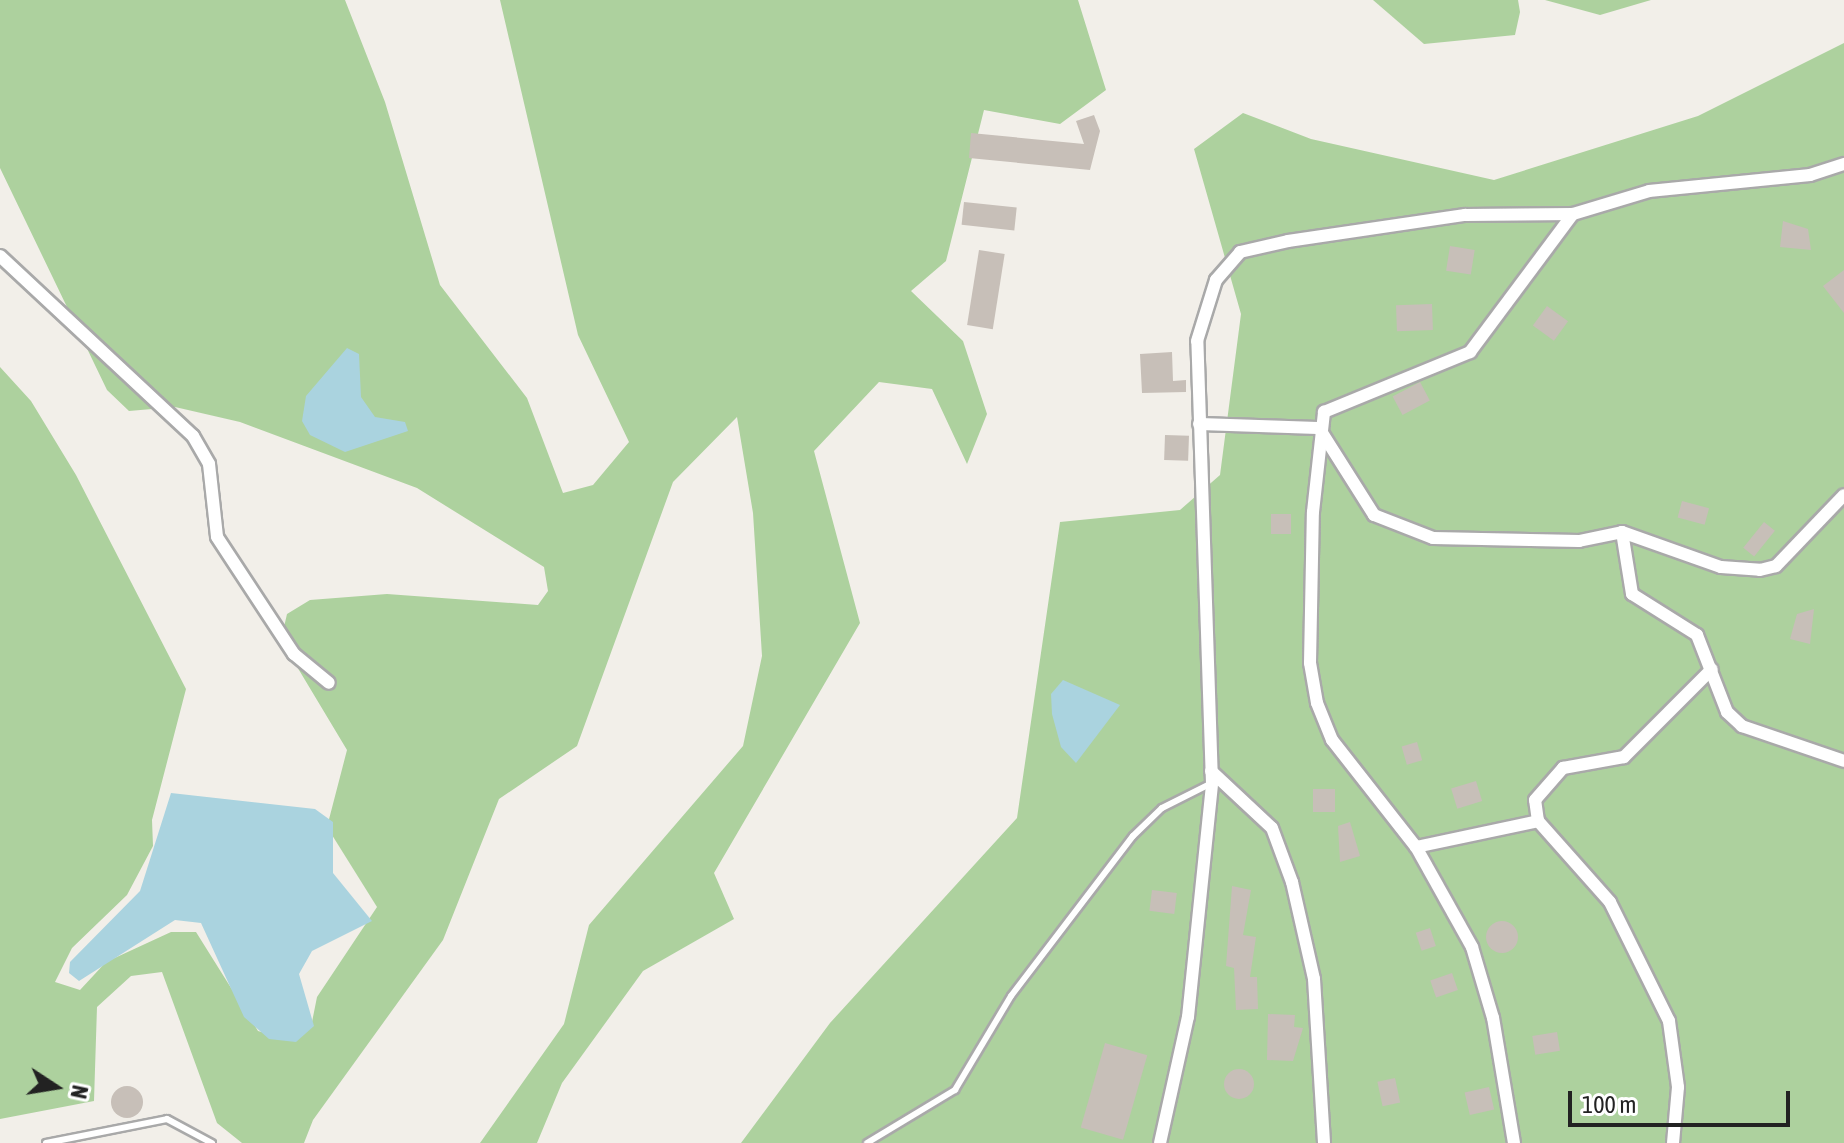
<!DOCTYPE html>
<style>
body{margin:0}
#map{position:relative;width:1844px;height:1143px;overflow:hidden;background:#f2efe9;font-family:"Asap Condensed",sans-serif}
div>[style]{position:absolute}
.forest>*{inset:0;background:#add19e}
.water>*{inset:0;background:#aad3df}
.building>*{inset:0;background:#c7bfb8;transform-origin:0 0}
.round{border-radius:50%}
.roads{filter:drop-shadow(2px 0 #a9a9a9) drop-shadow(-2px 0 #a9a9a9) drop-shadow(0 2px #a9a9a9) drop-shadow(0 -2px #a9a9a9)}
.service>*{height:6px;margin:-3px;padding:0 3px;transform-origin:3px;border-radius:3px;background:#fff}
.minor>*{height:12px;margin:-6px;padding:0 6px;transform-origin:6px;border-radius:6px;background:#fff}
span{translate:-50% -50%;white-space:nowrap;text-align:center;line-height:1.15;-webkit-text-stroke:8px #fff;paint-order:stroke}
.north{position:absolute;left:16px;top:1047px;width:80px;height:80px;-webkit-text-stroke:6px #fff;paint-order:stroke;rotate:102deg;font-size:22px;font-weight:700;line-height:32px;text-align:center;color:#222}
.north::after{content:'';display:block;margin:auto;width:28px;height:36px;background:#222;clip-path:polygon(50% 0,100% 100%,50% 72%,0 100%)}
.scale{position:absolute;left:1568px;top:1091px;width:222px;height:36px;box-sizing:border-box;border:4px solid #222;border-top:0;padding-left:10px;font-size:24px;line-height:28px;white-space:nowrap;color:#222;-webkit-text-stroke:6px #fff;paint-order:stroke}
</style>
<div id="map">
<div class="forest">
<i style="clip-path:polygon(0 0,345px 0,385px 102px,440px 285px,527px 398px,563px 493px,593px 485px,629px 442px,578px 335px,500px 0,1078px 0,1106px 90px,1060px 124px,984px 110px,946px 261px,911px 291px,963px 341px,987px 414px,967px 464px,932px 389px,879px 382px,814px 451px,860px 623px,714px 873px,734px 919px,643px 971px,562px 1083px,537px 1143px,480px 1143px,564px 1024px,589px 925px,743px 746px,762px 656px,753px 513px,737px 417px,673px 482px,577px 746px,499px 799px,443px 940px,313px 1120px,304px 1143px,242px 1143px,217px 1123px,162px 972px,131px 976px,97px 1007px,94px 1101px,0 1119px,0 367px,31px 401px,76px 475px,186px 689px,152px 820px,153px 846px,127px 895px,72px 948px,55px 982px,80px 990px,106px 962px,171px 932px,196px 932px,258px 1031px,292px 1041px,311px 1027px,317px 997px,377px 907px,327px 827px,347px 750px,281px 640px,287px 614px,310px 600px,387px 594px,538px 605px,548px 591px,544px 567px,417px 488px,240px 422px,175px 407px,129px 411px,107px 390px,0 168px)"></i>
<i style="clip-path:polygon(1373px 0,1518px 0,1520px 12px,1515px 35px,1424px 44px)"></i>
<i style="clip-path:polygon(1545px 0,1651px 0,1600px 15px)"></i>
<i style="clip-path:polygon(1844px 43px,1844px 1143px,741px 1143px,830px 1023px,1017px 818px,1060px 522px,1180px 510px,1220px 475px,1241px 314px,1194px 149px,1243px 113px,1311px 139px,1494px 180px,1698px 116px)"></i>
</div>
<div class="water">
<i style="clip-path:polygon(347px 348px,359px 354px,361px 397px,375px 417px,405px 422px,408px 431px,345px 452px,310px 435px,302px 421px,306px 396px)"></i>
<i style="clip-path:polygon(1063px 680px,1120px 705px,1076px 763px,1061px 747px,1052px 714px,1051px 694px)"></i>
<i style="clip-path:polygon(171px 793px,315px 809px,333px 822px,333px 873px,372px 921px,312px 951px,299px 974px,314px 1026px,296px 1042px,269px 1039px,244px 1017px,201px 923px,175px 920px,79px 981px,69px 973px,70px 962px,140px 891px)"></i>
</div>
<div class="building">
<i style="clip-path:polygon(1094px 115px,1100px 131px,1090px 170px,969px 158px,971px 133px,1084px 144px,1076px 121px)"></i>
<i style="left:964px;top:202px;width:53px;height:23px;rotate:6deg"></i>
<i style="clip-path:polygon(1783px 221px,1808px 229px,1811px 250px,1780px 247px)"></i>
<i style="left:1450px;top:246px;width:25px;height:25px;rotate:9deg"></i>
<i style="left:979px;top:250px;width:26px;height:76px;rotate:9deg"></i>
<i style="clip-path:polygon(1844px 270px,1844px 313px,1823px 286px)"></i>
<i style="left:1432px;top:304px;width:26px;height:36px;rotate:88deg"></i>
<i style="left:1547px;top:306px;width:26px;height:24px;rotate:36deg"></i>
<i style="clip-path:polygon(1172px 352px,1173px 381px,1186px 380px,1186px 392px,1142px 393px,1140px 354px)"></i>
<i style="left:1420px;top:382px;width:21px;height:31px;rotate:62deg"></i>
<i style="left:1165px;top:435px;width:24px;height:25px;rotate:2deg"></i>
<i style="left:1682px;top:501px;width:28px;height:17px;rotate:15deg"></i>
<i style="left:1291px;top:514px;width:20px;height:20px;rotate:90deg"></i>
<i style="left:1764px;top:522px;width:14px;height:33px;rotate:39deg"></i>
<i style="clip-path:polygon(1814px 609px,1810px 644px,1790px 639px,1797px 614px)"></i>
<i style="left:1417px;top:742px;width:19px;height:16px;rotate:74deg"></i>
<i style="left:1476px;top:781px;width:21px;height:26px;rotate:73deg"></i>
<i style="left:1313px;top:789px;width:22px;height:23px"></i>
<i style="clip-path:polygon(1350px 822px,1360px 856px,1340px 862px,1338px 826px)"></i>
<i style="clip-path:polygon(1232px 886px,1251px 890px,1243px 935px,1256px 937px,1250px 977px,1257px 977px,1258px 1009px,1236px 1010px,1234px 968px,1226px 966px)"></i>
<i style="left:1152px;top:890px;width:25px;height:21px;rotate:7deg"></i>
<i class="round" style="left:1486px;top:921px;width:32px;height:32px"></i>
<i style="left:1430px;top:928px;width:19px;height:15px;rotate:72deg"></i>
<i style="left:1452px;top:973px;width:18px;height:23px;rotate:71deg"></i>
<i style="clip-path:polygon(1268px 1014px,1295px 1015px,1294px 1027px,1303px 1028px,1293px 1061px,1267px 1060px)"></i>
<i style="left:1557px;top:1032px;width:19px;height:25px;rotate:81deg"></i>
<i style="left:1105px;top:1043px;width:44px;height:88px;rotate:16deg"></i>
<i class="round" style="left:1224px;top:1069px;width:30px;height:30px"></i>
<i style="left:1395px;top:1078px;width:25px;height:18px;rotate:78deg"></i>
<i class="round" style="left:111px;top:1086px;width:32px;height:32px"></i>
<i style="left:1489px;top:1087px;width:23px;height:25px;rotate:77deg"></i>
</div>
<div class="roads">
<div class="service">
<i style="left:46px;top:1143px;width:123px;rotate:-11.2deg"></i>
<i style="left:167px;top:1119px;width:51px;rotate:28.1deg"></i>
<i style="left:867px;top:1143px;width:103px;rotate:-31.1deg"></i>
<i style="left:955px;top:1090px;width:109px;rotate:-59.2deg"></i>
<i style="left:1011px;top:996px;width:201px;rotate:-52.7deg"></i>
<i style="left:1133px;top:836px;width:40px;rotate:-44deg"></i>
<i style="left:1162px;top:808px;width:56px;rotate:-26.6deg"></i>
</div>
<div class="minor">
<i style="left:0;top:256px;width:264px;rotate:43deg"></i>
<i style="left:193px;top:436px;width:32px;rotate:60deg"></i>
<i style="left:209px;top:464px;width:73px;rotate:83.7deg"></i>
<i style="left:217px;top:537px;width:140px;rotate:56.7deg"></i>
<i style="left:294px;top:654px;width:45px;rotate:39.6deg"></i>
<i style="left:1199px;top:424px;width:120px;rotate:1.9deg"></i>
<i style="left:1319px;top:428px;width:103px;rotate:57.7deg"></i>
<i style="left:1374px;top:515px;width:63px;rotate:21.3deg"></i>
<i style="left:1433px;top:538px;width:146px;rotate:1.2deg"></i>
<i style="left:1579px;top:541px;width:44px;rotate:-11.8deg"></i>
<i style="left:1622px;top:532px;width:105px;rotate:19.5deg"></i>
<i style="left:1721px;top:567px;width:39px;rotate:4deg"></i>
<i style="left:1760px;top:570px;width:16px;rotate:-14deg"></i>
<i style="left:1776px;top:566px;width:98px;rotate:-46.2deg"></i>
<i style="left:1622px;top:532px;width:63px;rotate:80.8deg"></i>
<i style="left:1632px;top:594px;width:77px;rotate:32.2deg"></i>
<i style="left:1697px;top:635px;width:83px;rotate:68.7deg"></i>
<i style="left:1727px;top:712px;width:21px;rotate:43deg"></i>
<i style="left:1742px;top:726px;width:108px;rotate:18.9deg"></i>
<i style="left:1211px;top:771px;width:83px;rotate:43.1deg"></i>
<i style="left:1272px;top:828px;width:58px;rotate:69.7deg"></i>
<i style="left:1292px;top:882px;width:99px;rotate:77.2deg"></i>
<i style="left:1314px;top:979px;width:164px;rotate:86.5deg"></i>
<i style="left:1416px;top:847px;width:125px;rotate:-12deg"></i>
<i style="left:1160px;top:1143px;width:129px;rotate:-77.5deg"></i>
<i style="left:1188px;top:1017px;width:235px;rotate:-84.1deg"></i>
<i style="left:1212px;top:783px;width:442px;rotate:-91.9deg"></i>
<i style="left:1197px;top:341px;width:64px;rotate:-72.7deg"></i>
<i style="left:1216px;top:280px;width:37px;rotate:-49deg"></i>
<i style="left:1240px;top:252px;width:49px;rotate:-12.9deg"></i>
<i style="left:1288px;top:241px;width:179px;rotate:-8.4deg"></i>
<i style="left:1465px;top:215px;width:108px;rotate:-0.5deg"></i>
<i style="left:1573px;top:214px;width:79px;rotate:-16.8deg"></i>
<i style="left:1649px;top:191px;width:162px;rotate:-5.7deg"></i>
<i style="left:1810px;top:175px;width:36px;rotate:-18deg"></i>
<i style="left:1514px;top:1143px;width:127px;rotate:-99.5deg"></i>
<i style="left:1493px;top:1018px;width:74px;rotate:-106.5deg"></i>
<i style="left:1472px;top:947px;width:115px;rotate:-119.2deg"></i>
<i style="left:1416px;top:847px;width:136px;rotate:-128.1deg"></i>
<i style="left:1332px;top:740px;width:40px;rotate:-112deg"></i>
<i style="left:1317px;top:703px;width:41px;rotate:-99.9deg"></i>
<i style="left:1310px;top:663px;width:151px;rotate:-88.9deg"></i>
<i style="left:1313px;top:512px;width:101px;rotate:-83.7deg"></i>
<i style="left:1324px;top:412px;width:158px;rotate:-22.3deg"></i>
<i style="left:1470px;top:352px;width:172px;rotate:-53.3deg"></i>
<i style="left:1673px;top:1143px;width:56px;rotate:-84.9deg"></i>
<i style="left:1678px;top:1087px;width:67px;rotate:-97.8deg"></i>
<i style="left:1669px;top:1021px;width:133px;rotate:-116.4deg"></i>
<i style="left:1610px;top:902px;width:108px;rotate:-131.6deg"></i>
<i style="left:1538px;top:821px;width:21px;rotate:-98deg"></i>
<i style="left:1535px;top:800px;width:43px;rotate:-48.8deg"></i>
<i style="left:1563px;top:768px;width:62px;rotate:-10.2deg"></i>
<i style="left:1624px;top:757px;width:124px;rotate:-45deg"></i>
</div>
</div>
<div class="north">N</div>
<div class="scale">100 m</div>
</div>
